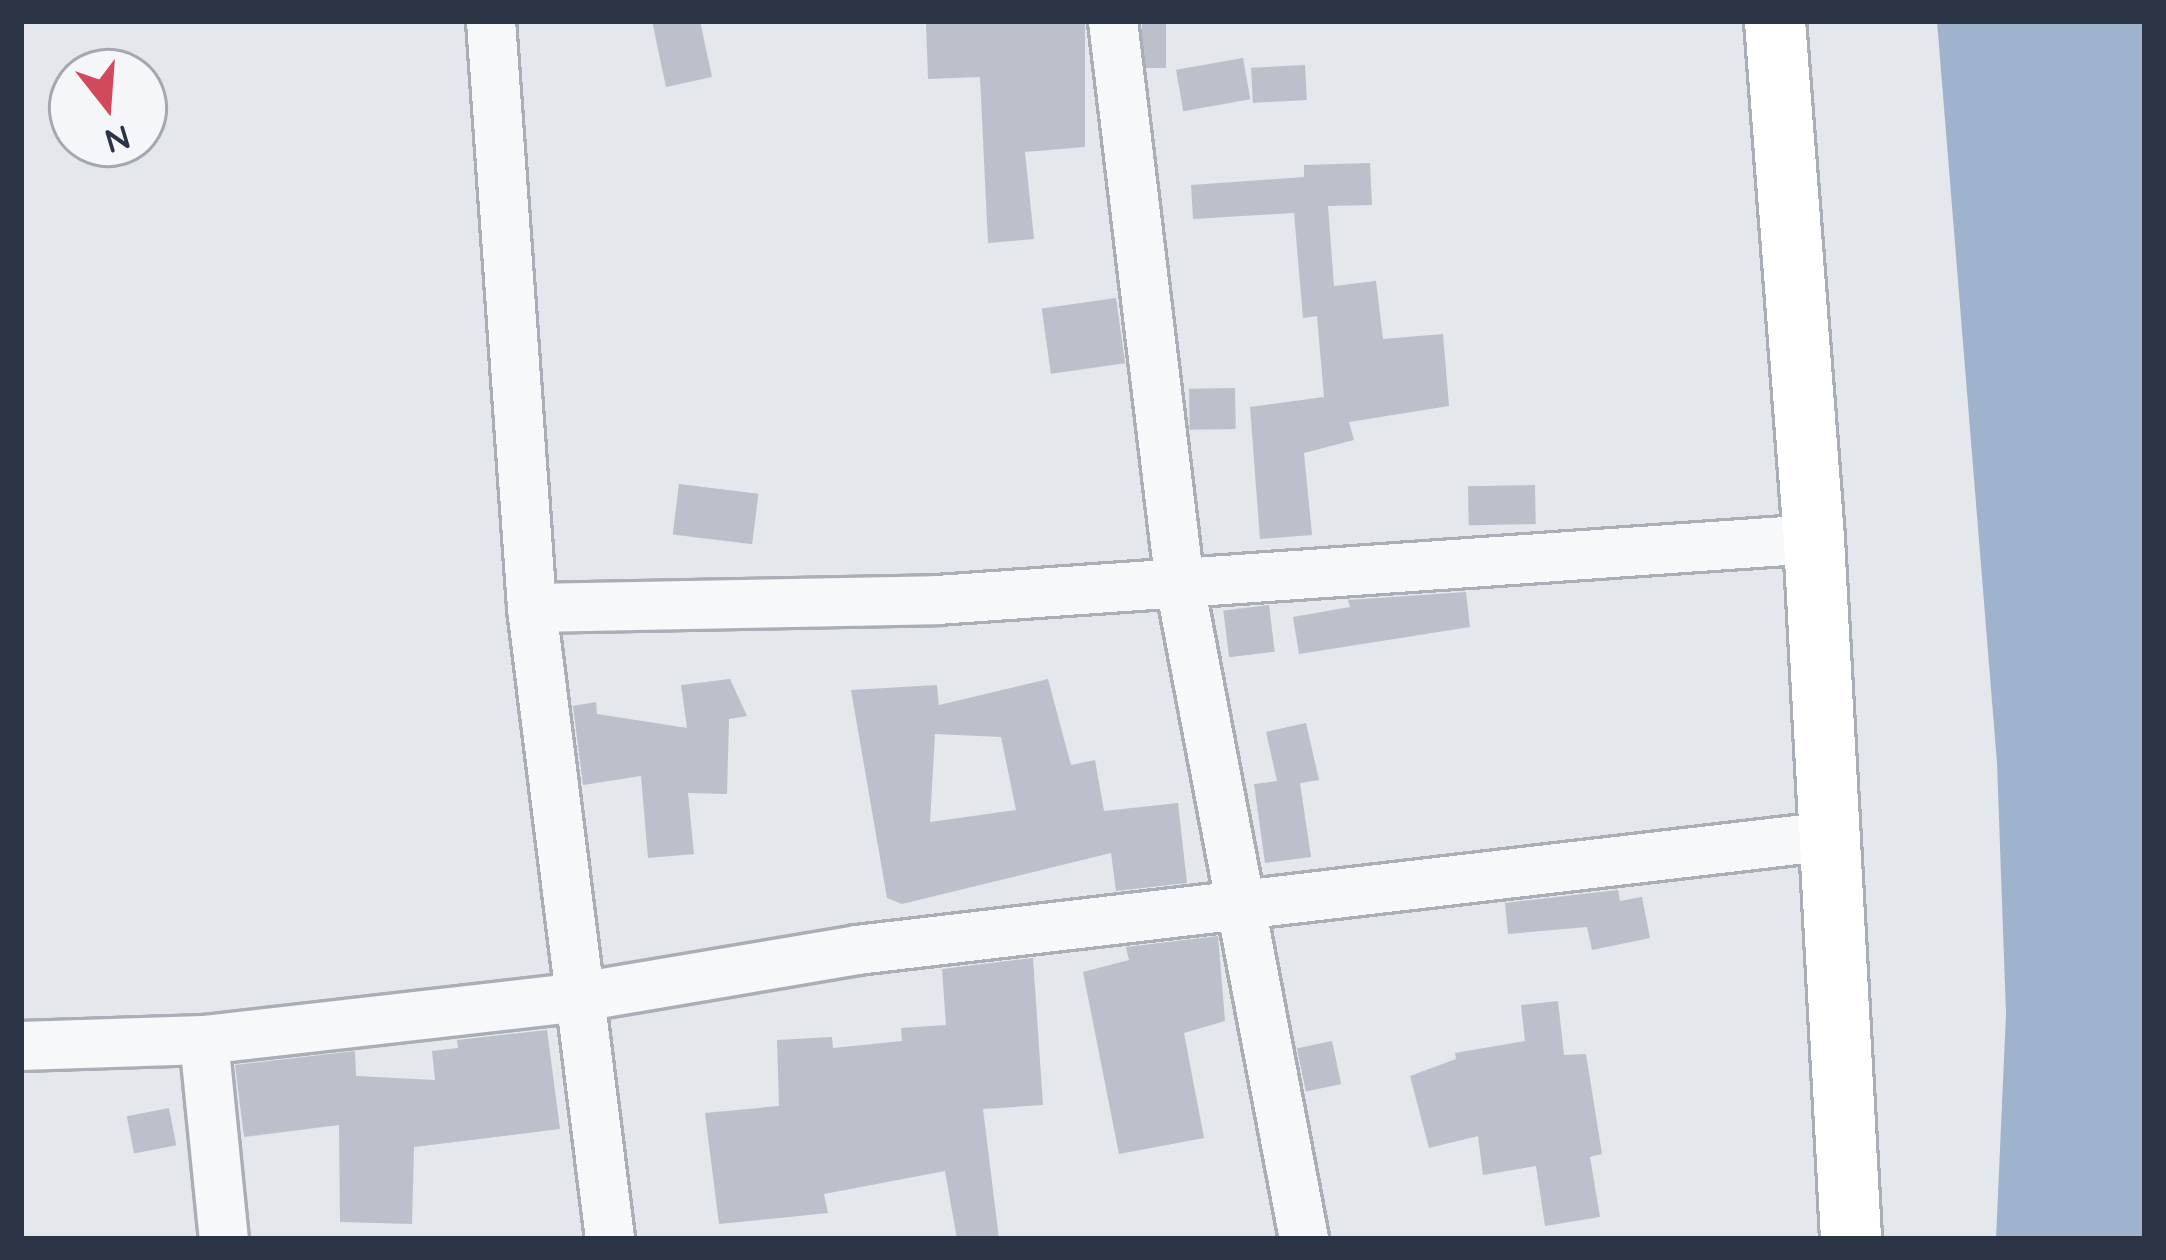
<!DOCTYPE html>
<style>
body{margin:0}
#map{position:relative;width:2166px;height:1260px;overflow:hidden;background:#e4e7ec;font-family:Quicksand,sans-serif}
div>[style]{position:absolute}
.water>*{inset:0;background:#9fb4cc}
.building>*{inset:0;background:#bbc0ca;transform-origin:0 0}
.roads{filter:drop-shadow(3px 0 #a9aeb7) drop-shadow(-3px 0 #a9aeb7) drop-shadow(0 3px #a9aeb7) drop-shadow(0 -3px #a9aeb7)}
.minor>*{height:48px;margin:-24px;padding:0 24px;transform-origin:24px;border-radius:24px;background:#f7f8fa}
.major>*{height:60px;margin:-30px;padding:0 30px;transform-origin:30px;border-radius:30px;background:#fff}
span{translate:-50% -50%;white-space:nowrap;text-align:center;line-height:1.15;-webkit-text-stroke:9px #f4f6f9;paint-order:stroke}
.frame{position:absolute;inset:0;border:24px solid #2b3445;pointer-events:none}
.north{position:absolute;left:48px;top:48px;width:120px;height:120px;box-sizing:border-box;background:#f4f6f9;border:3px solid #a4a8b1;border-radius:50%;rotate:163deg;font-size:33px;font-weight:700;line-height:48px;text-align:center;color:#2b3445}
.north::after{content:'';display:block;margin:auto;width:42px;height:54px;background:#d1495b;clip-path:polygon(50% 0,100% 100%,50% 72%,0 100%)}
</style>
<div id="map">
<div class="water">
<i style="clip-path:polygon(1937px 21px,2145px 21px,2145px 1239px,1996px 1239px,2006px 1014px,1997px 763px)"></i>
</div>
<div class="building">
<i style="clip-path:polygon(652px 21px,700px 21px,712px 77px,666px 87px)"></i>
<i style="clip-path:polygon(1085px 21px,1085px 147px,1025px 152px,1034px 239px,988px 243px,980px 77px,928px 79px,926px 24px)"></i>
<i style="left:1142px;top:21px;width:24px;height:47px"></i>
<i style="left:1243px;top:58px;width:42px;height:68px;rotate:80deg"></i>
<i style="left:1305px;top:65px;width:35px;height:54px;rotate:87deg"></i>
<i style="clip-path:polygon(1370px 163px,1372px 205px,1328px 206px,1334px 286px,1376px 281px,1383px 339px,1443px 334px,1449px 406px,1349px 422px,1354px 440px,1304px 453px,1312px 535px,1260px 539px,1250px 407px,1324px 397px,1317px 316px,1303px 318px,1294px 213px,1193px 219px,1191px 185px,1304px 177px,1304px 165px)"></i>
<i style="left:1116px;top:298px;width:66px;height:75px;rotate:82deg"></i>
<i style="left:1235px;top:388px;width:41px;height:46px;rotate:89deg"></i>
<i style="left:679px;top:484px;width:80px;height:51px;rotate:7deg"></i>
<i style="left:1535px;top:485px;width:39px;height:67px;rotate:89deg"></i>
<i style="clip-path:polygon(1466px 592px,1470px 627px,1299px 654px,1293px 617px,1350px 607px,1348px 600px)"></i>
<i style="left:1269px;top:605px;width:47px;height:46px;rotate:83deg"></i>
<i style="clip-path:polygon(730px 679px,747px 716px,729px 719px,727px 794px,688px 793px,694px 854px,648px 858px,641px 776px,583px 785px,573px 706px,596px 702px,597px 714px,687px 728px,681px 685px)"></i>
<i style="clip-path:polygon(evenodd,1048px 679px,1071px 765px,1095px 760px,1104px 811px,1178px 803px,1187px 883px,1116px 891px,1111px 853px,902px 904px,887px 898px,851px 690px,937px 685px,939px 705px,1048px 679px,935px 734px,1001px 737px,1016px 810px,930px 822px,935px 734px)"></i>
<i style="clip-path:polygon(1306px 723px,1319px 780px,1300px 783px,1311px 857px,1265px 863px,1254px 784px,1277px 781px,1266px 732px)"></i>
<i style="clip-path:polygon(1618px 890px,1620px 901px,1642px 897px,1650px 938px,1592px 950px,1587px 927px,1508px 934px,1505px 903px)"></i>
<i style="clip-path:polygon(1218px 936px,1225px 1021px,1184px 1033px,1204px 1138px,1119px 1154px,1083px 972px,1129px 960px,1126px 947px)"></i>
<i style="clip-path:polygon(1033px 958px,1043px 1105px,983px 1109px,999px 1239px,957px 1239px,945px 1171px,824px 1194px,828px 1213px,719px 1224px,705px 1113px,779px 1106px,777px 1040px,832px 1037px,833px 1048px,902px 1041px,901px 1028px,946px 1025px,942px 969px)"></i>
<i style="clip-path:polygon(1558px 1001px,1564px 1055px,1586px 1054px,1602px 1154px,1590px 1157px,1600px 1217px,1545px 1226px,1536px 1166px,1483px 1175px,1478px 1136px,1429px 1148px,1410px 1076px,1456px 1059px,1455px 1053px,1525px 1041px,1521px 1005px)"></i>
<i style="clip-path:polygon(547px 1030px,560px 1129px,414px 1147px,412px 1224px,340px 1222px,339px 1125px,244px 1137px,235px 1065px,355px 1051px,356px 1076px,435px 1080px,432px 1051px,458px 1048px,457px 1040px)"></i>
<i style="left:1332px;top:1041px;width:44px;height:36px;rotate:78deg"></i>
<i style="left:169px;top:1108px;width:38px;height:43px;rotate:79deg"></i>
</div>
<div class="roads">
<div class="minor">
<i style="left:491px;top:21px;width:588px;rotate:86deg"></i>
<i style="left:532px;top:608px;width:636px;rotate:82.95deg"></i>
<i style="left:1113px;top:21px;width:568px;rotate:83.23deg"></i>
<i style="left:1180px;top:585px;width:666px;rotate:79.26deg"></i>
<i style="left:532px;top:608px;width:405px;rotate:-1.1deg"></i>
<i style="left:937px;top:600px;width:879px;rotate:-3.98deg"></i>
<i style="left:204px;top:1040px;width:200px;rotate:84.3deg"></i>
<i style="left:21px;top:1046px;width:183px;rotate:-1.9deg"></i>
<i style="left:204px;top:1040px;width:378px;rotate:-6.5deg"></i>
<i style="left:580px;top:997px;width:281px;rotate:-9.6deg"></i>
<i style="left:857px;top:950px;width:980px;rotate:-6.68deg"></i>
</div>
<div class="major">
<i style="left:1775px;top:21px;width:519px;rotate:85.69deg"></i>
<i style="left:1814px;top:539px;width:701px;rotate:86.97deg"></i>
</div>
</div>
<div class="frame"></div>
<div class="north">N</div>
</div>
